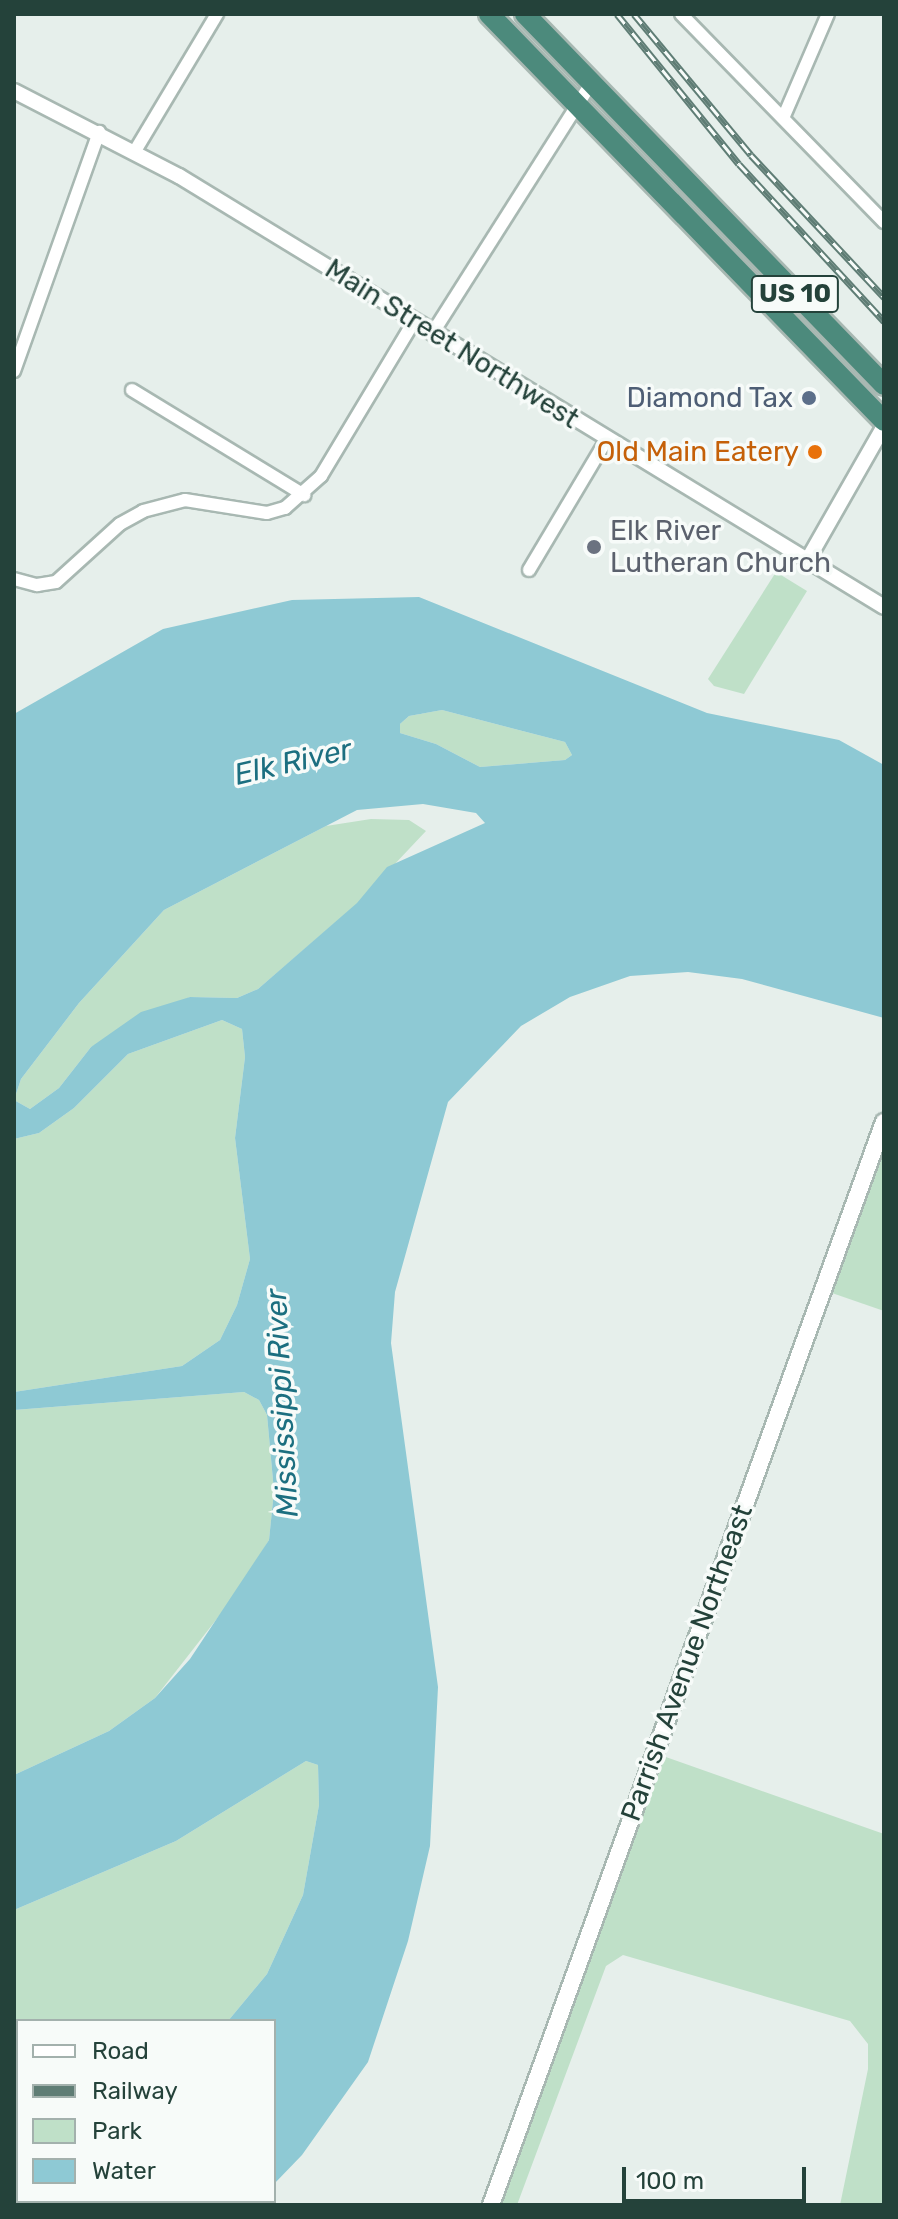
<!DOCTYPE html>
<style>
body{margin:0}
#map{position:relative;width:898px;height:2219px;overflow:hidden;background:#e6efeb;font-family:Rubik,sans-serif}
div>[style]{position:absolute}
.green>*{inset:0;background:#bfe0c8}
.water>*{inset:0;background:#8ec9d4}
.roads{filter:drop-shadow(2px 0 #a8b8b2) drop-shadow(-2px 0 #a8b8b2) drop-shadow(0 2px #a8b8b2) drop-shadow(0 -2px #a8b8b2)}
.minor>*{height:12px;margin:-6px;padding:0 6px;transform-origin:6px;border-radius:6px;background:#fff}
.tertiary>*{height:14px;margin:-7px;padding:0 7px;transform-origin:7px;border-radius:7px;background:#fff}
.secondary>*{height:16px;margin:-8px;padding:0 8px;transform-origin:8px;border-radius:8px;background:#fff}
.trunk>*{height:20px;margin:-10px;padding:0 10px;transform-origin:10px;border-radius:10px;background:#4c8a7c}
.rail>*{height:7px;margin-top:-3.5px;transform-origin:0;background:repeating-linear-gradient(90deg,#f7fbf9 0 12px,#5f7d75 0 24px);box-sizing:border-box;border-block:2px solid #5f7d75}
.dots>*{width:22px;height:22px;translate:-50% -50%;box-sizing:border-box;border:4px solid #f7fbf9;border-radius:50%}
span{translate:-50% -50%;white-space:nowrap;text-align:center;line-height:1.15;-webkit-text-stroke:7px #f7fbf9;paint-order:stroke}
.shield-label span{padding:2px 6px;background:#f7fbf9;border:2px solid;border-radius:6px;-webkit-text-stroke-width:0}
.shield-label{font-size:26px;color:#24423a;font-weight:700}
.street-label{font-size:28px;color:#24423a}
.service-label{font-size:28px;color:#4e5e75}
.right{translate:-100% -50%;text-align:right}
.food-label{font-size:28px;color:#c56008}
.worship-label{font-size:28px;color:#5b616d}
.left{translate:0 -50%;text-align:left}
.water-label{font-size:30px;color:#1c6f80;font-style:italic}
.frame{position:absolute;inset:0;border:16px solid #24423a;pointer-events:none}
.legend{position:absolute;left:16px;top:2019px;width:260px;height:184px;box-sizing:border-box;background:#f7fbf9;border:2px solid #a3b1ad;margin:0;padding:10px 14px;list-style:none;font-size:24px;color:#24423a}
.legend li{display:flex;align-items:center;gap:16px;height:40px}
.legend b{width:40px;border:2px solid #a3b1ad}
.scale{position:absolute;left:622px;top:2167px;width:184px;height:36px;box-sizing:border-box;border:4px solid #24423a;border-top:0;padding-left:10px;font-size:24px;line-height:28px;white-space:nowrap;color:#24423a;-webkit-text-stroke:6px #f7fbf9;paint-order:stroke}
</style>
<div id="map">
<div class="green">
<i style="clip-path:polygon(776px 572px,807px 591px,744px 694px,714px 686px,708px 679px)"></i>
<i style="clip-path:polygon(442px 710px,565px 742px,572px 755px,565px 760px,480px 767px,436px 744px,400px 733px,400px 724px,409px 716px)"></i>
<i style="clip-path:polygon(371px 819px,409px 820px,426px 831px,358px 903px,258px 989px,237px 998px,190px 997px,91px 1047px,59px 1088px,30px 1109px,14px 1100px,21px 1079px,79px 1003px,164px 910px,326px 826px)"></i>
<i style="clip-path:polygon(222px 1020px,242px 1029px,245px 1057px,235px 1138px,250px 1259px,237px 1305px,220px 1340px,182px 1366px,14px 1392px,14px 1139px,39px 1133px,74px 1108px,128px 1054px)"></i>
<i style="clip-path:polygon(884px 1152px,884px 1311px,832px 1293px)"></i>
<i style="clip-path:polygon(244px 1392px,259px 1400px,267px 1415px,274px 1491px,269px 1540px,237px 1593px,155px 1698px,109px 1731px,14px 1775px,14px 1410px)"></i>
<i style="clip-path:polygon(663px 1756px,884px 1834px,884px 2205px,840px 2205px,868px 2069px,868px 2044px,850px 2021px,623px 1955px,606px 1966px,517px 2205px,501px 2205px)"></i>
<i style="clip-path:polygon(306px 1761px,318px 1765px,319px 1805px,303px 1895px,267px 1974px,228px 2021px,18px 2021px,14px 2127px,14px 1910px,176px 1841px)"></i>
</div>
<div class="water">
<i style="clip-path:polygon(evenodd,419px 597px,707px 713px,839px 740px,884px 765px,884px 1018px,742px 979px,688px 972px,630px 976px,570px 997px,521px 1026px,448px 1102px,395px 1292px,391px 1343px,438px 1687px,430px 1846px,408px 1941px,368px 2062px,302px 2155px,274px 2184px,274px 2021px,228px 2021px,267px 1974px,303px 1895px,319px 1805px,318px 1765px,306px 1761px,176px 1841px,14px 1910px,14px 1775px,109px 1731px,155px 1698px,190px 1659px,269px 1540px,274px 1491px,267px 1415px,259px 1400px,244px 1392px,14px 1410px,14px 1392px,182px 1366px,220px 1340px,237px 1305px,250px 1259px,235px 1138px,245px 1057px,242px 1029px,222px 1020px,128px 1054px,74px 1108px,39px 1133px,14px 1139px,14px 714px,163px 629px,292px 600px,419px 597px,442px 710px,565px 742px,572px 755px,565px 760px,480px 767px,436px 744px,400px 733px,400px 724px,409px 716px,442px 710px,419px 597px,423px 804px,476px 813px,485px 823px,387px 867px,357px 903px,258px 989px,237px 998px,190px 997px,141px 1012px,91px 1047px,59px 1088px,30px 1109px,14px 1100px,21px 1079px,79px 1003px,164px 910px,357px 810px,423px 804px)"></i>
<i style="clip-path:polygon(18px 2126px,18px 2201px,257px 2201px,14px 2205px)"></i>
</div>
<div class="roads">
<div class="minor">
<i style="left:681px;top:14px;width:291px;rotate:45.7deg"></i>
<i style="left:784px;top:116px;width:111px;rotate:-66.7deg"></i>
<i style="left:135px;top:151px;width:160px;rotate:-59.1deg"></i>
<i style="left:432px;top:334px;width:297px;rotate:-57.6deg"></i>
<i style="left:14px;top:371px;width:254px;rotate:-70.4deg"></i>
<i style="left:132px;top:390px;width:202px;rotate:31.4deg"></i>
<i style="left:529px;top:570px;width:152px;rotate:-59.2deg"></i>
<i style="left:14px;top:579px;width:24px;rotate:15deg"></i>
<i style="left:37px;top:585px;width:19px;rotate:-9deg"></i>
<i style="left:56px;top:582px;width:86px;rotate:-42.2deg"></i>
<i style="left:120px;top:524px;width:26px;rotate:-29deg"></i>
<i style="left:143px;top:511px;width:43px;rotate:-14.7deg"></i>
<i style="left:185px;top:500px;width:83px;rotate:9deg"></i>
<i style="left:267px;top:513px;width:19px;rotate:-16deg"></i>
<i style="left:285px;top:508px;width:48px;rotate:-41.6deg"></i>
<i style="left:321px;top:476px;width:179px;rotate:-59deg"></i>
</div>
<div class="tertiary">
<i style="left:14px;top:91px;width:186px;rotate:27.3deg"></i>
<i style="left:179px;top:176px;width:826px;rotate:31.44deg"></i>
<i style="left:807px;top:561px;width:155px;rotate:-60.3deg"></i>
</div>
<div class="secondary">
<i style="left:491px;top:2205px;width:1152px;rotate:-70.06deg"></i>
</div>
<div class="trunk">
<i style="left:489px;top:14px;width:567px;rotate:45.86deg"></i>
<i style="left:525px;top:14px;width:516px;rotate:45.94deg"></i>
</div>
</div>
<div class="rail">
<i style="left:617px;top:14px;width:193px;rotate:50.9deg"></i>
<i style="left:739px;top:164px;width:214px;rotate:47.3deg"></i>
<i style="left:634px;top:14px;width:183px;rotate:50.3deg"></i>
<i style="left:751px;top:155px;width:195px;rotate:46.9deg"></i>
</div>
<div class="dots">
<i style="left:809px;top:398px;background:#5c6f8a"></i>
<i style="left:815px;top:452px;background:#e8710a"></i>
<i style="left:594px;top:547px;background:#6b7280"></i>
</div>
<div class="shield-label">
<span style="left:795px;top:294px">US 10</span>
</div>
<div class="street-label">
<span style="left:452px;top:344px;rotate:32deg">Main Street Northwest</span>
<span style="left:687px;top:1663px;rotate:-70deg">Parrish Avenue Northeast</span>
</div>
<div class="service-label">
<span class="right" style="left:793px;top:398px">Diamond Tax</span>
</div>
<div class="food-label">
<span class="right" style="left:799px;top:452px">Old Main Eatery</span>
</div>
<div class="worship-label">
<span class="left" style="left:610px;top:547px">Elk River<br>Lutheran Church</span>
</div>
<div class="water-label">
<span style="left:293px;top:762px;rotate:-13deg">Elk River</span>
<span style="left:282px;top:1403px;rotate:-93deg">Mississippi River</span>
</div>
<div class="frame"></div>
<ul class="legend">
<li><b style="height:10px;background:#fff"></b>Road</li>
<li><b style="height:10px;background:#5f7d75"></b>Railway</li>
<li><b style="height:22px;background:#bfe0c8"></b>Park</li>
<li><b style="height:22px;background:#8ec9d4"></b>Water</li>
</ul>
<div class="scale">100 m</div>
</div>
